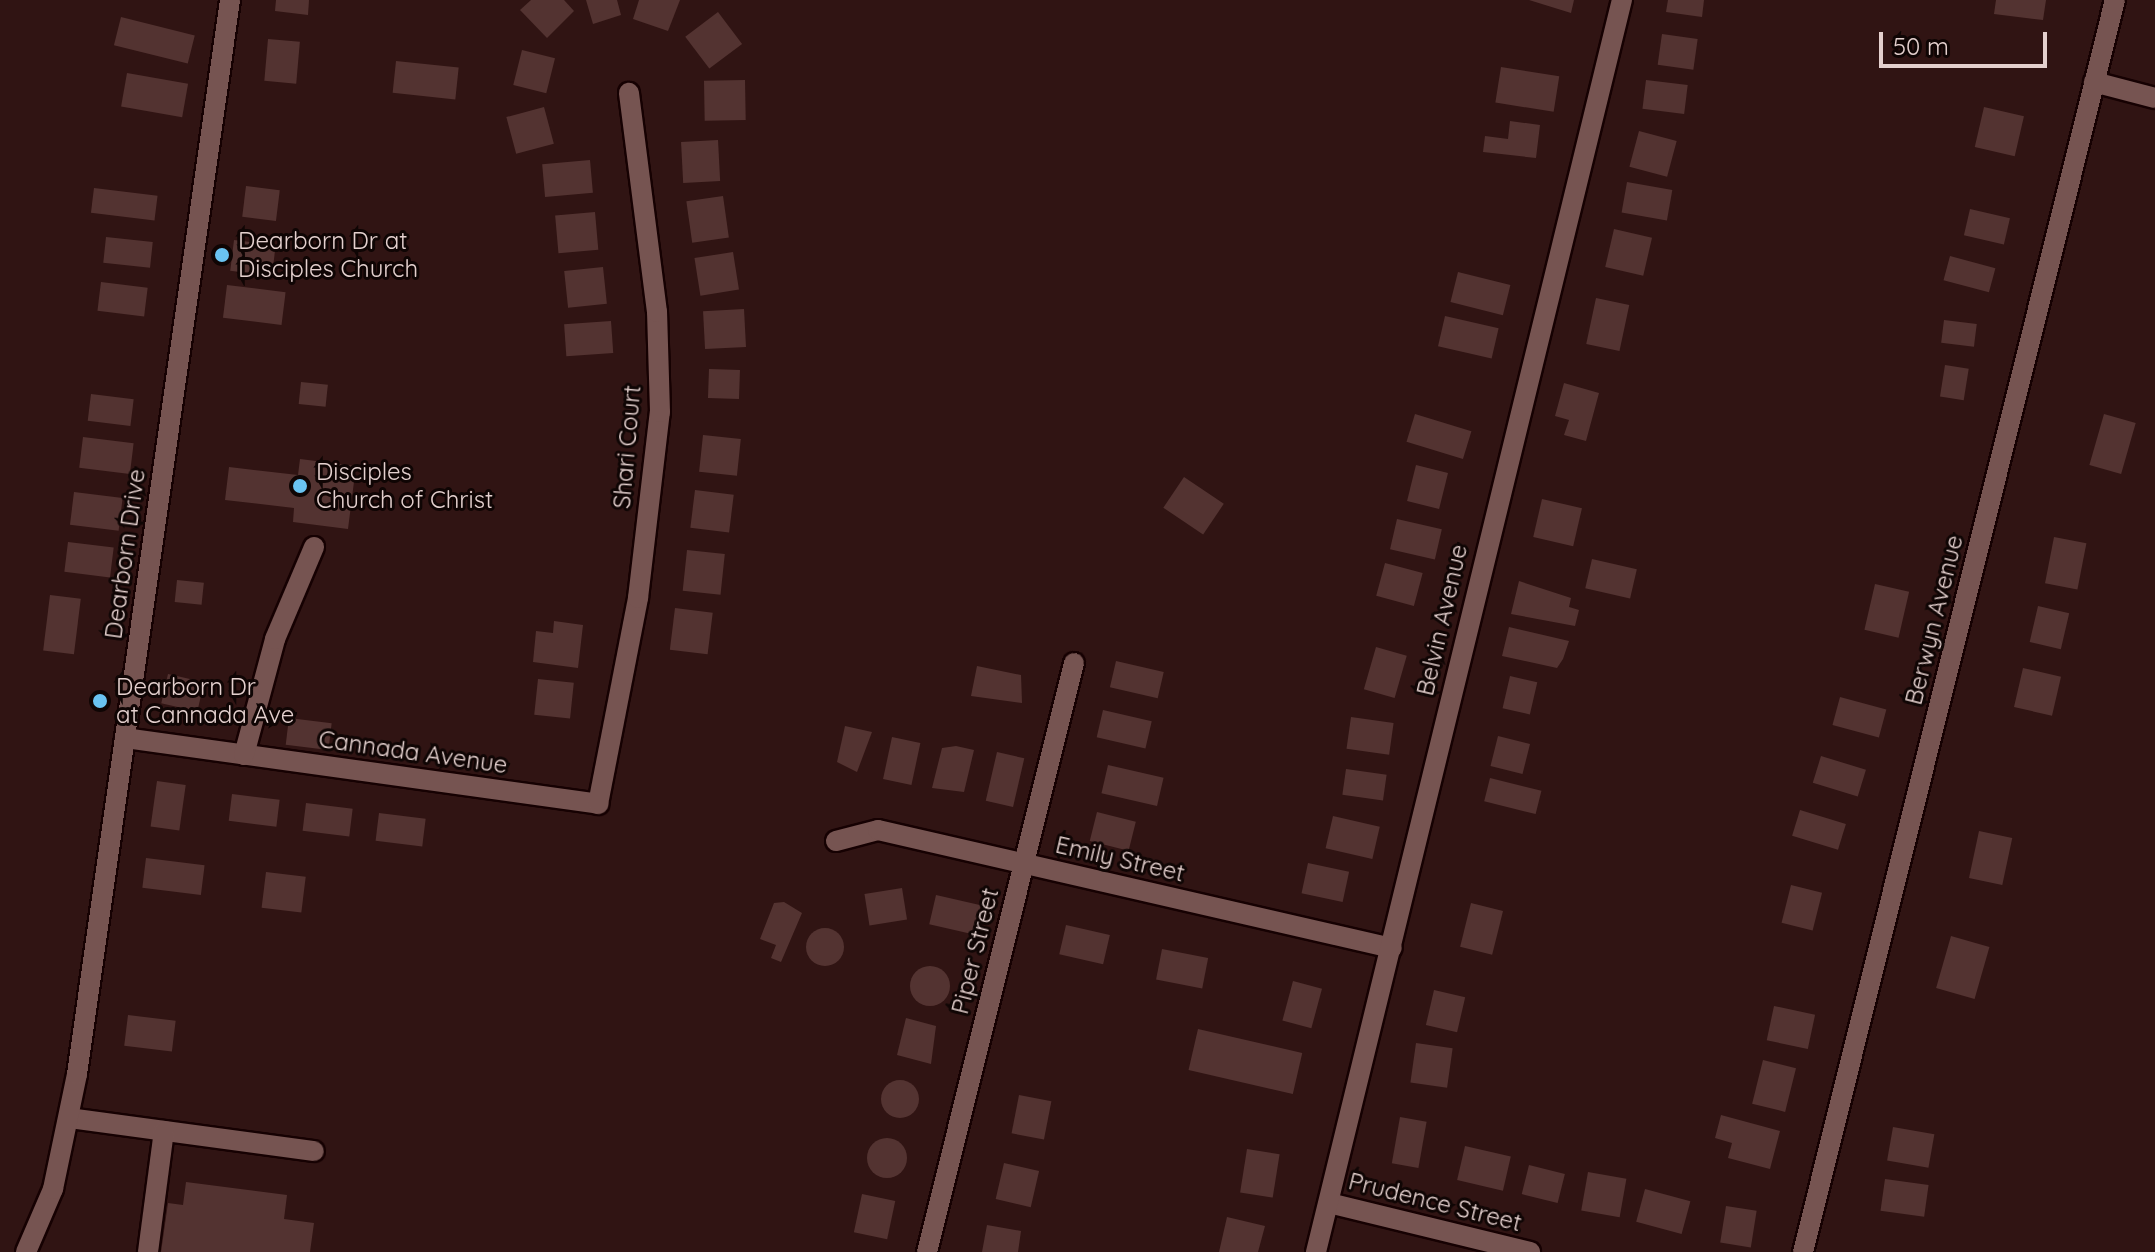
<!DOCTYPE html>
<style>
body{margin:0}
#map{position:relative;width:2155px;height:1252px;overflow:hidden;background:#301413;font-family:Quicksand,sans-serif}
div>[style]{position:absolute}
.building>*{inset:0;background:#533331;transform-origin:0 0}
.round{border-radius:50%}
.roads{filter:drop-shadow(2px 0 #160102) drop-shadow(-2px 0 #160102) drop-shadow(0 2px #160102) drop-shadow(0 -2px #160102)}
.minor>*{height:20px;margin:-10px;padding:0 10px;transform-origin:10px;border-radius:10px;background:#765451}
.dots>*{width:22px;height:22px;translate:-50% -50%;box-sizing:border-box;border:4px solid #0f0504;border-radius:50%}
span{translate:-50% -50%;white-space:nowrap;text-align:center;line-height:1.15;-webkit-text-stroke:6px #0f0504;paint-order:stroke}
.poi-label{font-size:24px;color:#e4d0ce}
.left{translate:0 -50%;text-align:left}
.street-label{font-size:24px;color:#e4d0ce}
.scale{position:absolute;left:1879px;top:32px;width:168px;height:36px;box-sizing:border-box;border:4px solid #e4d0ce;border-top:0;padding-left:10px;font-size:24px;line-height:28px;white-space:nowrap;color:#e4d0ce;-webkit-text-stroke:6px #0f0504;paint-order:stroke}
</style>
<div id="map">
<div class="building">
<i style="clip-path:polygon(276px 0,309px 0,308px 15px,275px 11px)"></i>
<i style="clip-path:polygon(531px 0,564px 0,574px 11px,547px 38px,520px 10px)"></i>
<i style="clip-path:polygon(586px 0,617px 0,621px 15px,593px 24px)"></i>
<i style="clip-path:polygon(639px 0,680px 0,668px 31px,633px 19px)"></i>
<i style="clip-path:polygon(1529px 0,1574px 0,1571px 13px)"></i>
<i style="clip-path:polygon(1668px 0,1704px 0,1702px 17px,1666px 12px)"></i>
<i style="clip-path:polygon(1996px 0,2046px 0,2043px 20px,1994px 14px)"></i>
<i style="left:718px;top:12px;width:40px;height:41px;rotate:53deg"></i>
<i style="left:121px;top:17px;width:76px;height:29px;rotate:14deg"></i>
<i style="left:1662px;top:34px;width:36px;height:31px;rotate:8deg"></i>
<i style="left:268px;top:39px;width:32px;height:42px;rotate:5deg"></i>
<i style="left:522px;top:50px;width:34px;height:36px;rotate:14deg"></i>
<i style="left:396px;top:61px;width:63px;height:32px;rotate:6deg"></i>
<i style="left:1501px;top:67px;width:59px;height:36px;rotate:9deg"></i>
<i style="left:127px;top:73px;width:62px;height:34px;rotate:10deg"></i>
<i style="left:745px;top:80px;width:40px;height:41px;rotate:89deg"></i>
<i style="left:1646px;top:80px;width:42px;height:29px;rotate:7deg"></i>
<i style="left:544px;top:107px;width:38px;height:39px;rotate:75deg"></i>
<i style="left:1984px;top:107px;width:41px;height:41px;rotate:13deg"></i>
<i style="clip-path:polygon(1510px 121px,1540px 125px,1536px 158px,1483px 152px,1485px 136px,1508px 139px)"></i>
<i style="left:1639px;top:131px;width:39px;height:37px;rotate:15deg"></i>
<i style="left:718px;top:140px;width:41px;height:37px;rotate:87deg"></i>
<i style="left:590px;top:160px;width:33px;height:48px;rotate:85deg"></i>
<i style="left:1627px;top:182px;width:46px;height:31px;rotate:10deg"></i>
<i style="left:246px;top:186px;width:34px;height:31px;rotate:7deg"></i>
<i style="left:94px;top:188px;width:64px;height:25px;rotate:7deg"></i>
<i style="left:723px;top:196px;width:42px;height:37px;rotate:82deg"></i>
<i style="left:1970px;top:209px;width:41px;height:27px;rotate:13deg"></i>
<i style="left:595px;top:212px;width:38px;height:40px;rotate:85deg"></i>
<i style="left:1614px;top:229px;width:39px;height:39px;rotate:13deg"></i>
<i style="left:106px;top:237px;width:47px;height:26px;rotate:6deg"></i>
<i style="left:234px;top:240px;width:42px;height:31px;rotate:7deg"></i>
<i style="left:733px;top:252px;width:38px;height:39px;rotate:81deg"></i>
<i style="left:1950px;top:256px;width:47px;height:25px;rotate:15deg"></i>
<i style="left:603px;top:267px;width:37px;height:39px;rotate:84deg"></i>
<i style="left:1458px;top:272px;width:54px;height:31px;rotate:14deg"></i>
<i style="left:101px;top:282px;width:47px;height:29px;rotate:7deg"></i>
<i style="left:227px;top:285px;width:59px;height:33px;rotate:7deg"></i>
<i style="left:1596px;top:298px;width:34px;height:47px;rotate:12deg"></i>
<i style="left:744px;top:309px;width:38px;height:41px;rotate:87deg"></i>
<i style="left:1445px;top:316px;width:55px;height:31px;rotate:13deg"></i>
<i style="left:1944px;top:320px;width:33px;height:23px;rotate:7deg"></i>
<i style="left:611px;top:321px;width:32px;height:47px;rotate:86deg"></i>
<i style="left:1945px;top:365px;width:24px;height:32px;rotate:9deg"></i>
<i style="left:709px;top:369px;width:31px;height:29px;rotate:2deg"></i>
<i style="left:301px;top:382px;width:27px;height:22px;rotate:6deg"></i>
<i style="clip-path:polygon(1564px 383px,1599px 393px,1586px 441px,1564px 435px,1569px 420px,1555px 416px)"></i>
<i style="left:91px;top:394px;width:43px;height:27px;rotate:7deg"></i>
<i style="left:1415px;top:414px;width:59px;height:29px;rotate:17deg"></i>
<i style="left:2104px;top:414px;width:33px;height:53px;rotate:16deg"></i>
<i style="left:703px;top:435px;width:38px;height:37px;rotate:6deg"></i>
<i style="left:83px;top:437px;width:51px;height:31px;rotate:7deg"></i>
<i style="clip-path:polygon(300px 459px,356px 466px,348px 529px,293px 522px,294px 508px,225px 500px,229px 467px,298px 475px)"></i>
<i style="left:1416px;top:465px;width:33px;height:37px;rotate:14deg"></i>
<i style="left:1184px;top:477px;width:48px;height:37px;rotate:34deg"></i>
<i style="left:695px;top:490px;width:39px;height:38px;rotate:7deg"></i>
<i style="left:74px;top:492px;width:49px;height:33px;rotate:7deg"></i>
<i style="left:1542px;top:499px;width:41px;height:39px;rotate:13deg"></i>
<i style="left:1397px;top:519px;width:46px;height:31px;rotate:13deg"></i>
<i style="left:2054px;top:537px;width:33px;height:47px;rotate:11deg"></i>
<i style="left:68px;top:542px;width:46px;height:30px;rotate:7deg"></i>
<i style="left:687px;top:550px;width:38px;height:41px;rotate:6deg"></i>
<i style="left:1592px;top:559px;width:46px;height:30px;rotate:13deg"></i>
<i style="left:1385px;top:563px;width:39px;height:34px;rotate:15deg"></i>
<i style="left:177px;top:580px;width:27px;height:22px;rotate:6deg"></i>
<i style="clip-path:polygon(1519px 581px,1571px 598px,1569px 607px,1579px 610px,1575px 626px,1511px 614px)"></i>
<i style="left:1875px;top:584px;width:35px;height:47px;rotate:13deg"></i>
<i style="left:50px;top:595px;width:31px;height:56px;rotate:7deg"></i>
<i style="left:2038px;top:606px;width:32px;height:37px;rotate:13deg"></i>
<i style="left:675px;top:608px;width:38px;height:42px;rotate:7deg"></i>
<i style="clip-path:polygon(554px 621px,583px 625px,578px 668px,533px 662px,536px 631px,553px 633px)"></i>
<i style="clip-path:polygon(1509px 627px,1569px 641px,1563px 659px,1557px 668px,1502px 656px)"></i>
<i style="left:1376px;top:647px;width:32px;height:44px;rotate:16deg"></i>
<i style="left:1116px;top:661px;width:49px;height:27px;rotate:13deg"></i>
<i style="clip-path:polygon(977px 666px,1021px 675px,1022px 703px,971px 696px)"></i>
<i style="left:2023px;top:668px;width:39px;height:40px;rotate:13deg"></i>
<i style="left:168px;top:674px;width:37px;height:30px;rotate:13deg"></i>
<i style="left:1510px;top:676px;width:28px;height:33px;rotate:13deg"></i>
<i style="left:538px;top:679px;width:36px;height:36px;rotate:6deg"></i>
<i style="left:1840px;top:697px;width:48px;height:29px;rotate:15deg"></i>
<i style="left:1103px;top:710px;width:50px;height:28px;rotate:13deg"></i>
<i style="left:1351px;top:717px;width:43px;height:32px;rotate:8deg"></i>
<i style="left:289px;top:718px;width:43px;height:27px;rotate:7deg"></i>
<i style="clip-path:polygon(845px 726px,872px 732px,857px 772px,837px 762px)"></i>
<i style="left:1498px;top:736px;width:33px;height:31px;rotate:14deg"></i>
<i style="left:892px;top:737px;width:29px;height:43px;rotate:12deg"></i>
<i style="clip-path:polygon(956px 746px,974px 750px,964px 792px,932px 788px,942px 748px)"></i>
<i style="left:997px;top:752px;width:28px;height:50px;rotate:13deg"></i>
<i style="left:1821px;top:756px;width:47px;height:28px;rotate:17deg"></i>
<i style="left:1108px;top:765px;width:57px;height:29px;rotate:13deg"></i>
<i style="left:1346px;top:769px;width:41px;height:26px;rotate:8deg"></i>
<i style="left:1490px;top:778px;width:53px;height:24px;rotate:14deg"></i>
<i style="left:157px;top:781px;width:29px;height:46px;rotate:8deg"></i>
<i style="left:232px;top:794px;width:48px;height:27px;rotate:7deg"></i>
<i style="left:306px;top:803px;width:47px;height:28px;rotate:7deg"></i>
<i style="left:1800px;top:810px;width:48px;height:27px;rotate:17deg"></i>
<i style="left:1097px;top:812px;width:40px;height:30px;rotate:14deg"></i>
<i style="left:379px;top:813px;width:47px;height:28px;rotate:7deg"></i>
<i style="left:1333px;top:816px;width:48px;height:33px;rotate:13deg"></i>
<i style="left:1979px;top:831px;width:34px;height:48px;rotate:12deg"></i>
<i style="left:146px;top:858px;width:59px;height:30px;rotate:7deg"></i>
<i style="left:1308px;top:863px;width:42px;height:31px;rotate:12deg"></i>
<i style="left:266px;top:872px;width:40px;height:36px;rotate:7deg"></i>
<i style="left:1791px;top:885px;width:32px;height:39px;rotate:14deg"></i>
<i style="left:902px;top:888px;width:32px;height:38px;rotate:81deg"></i>
<i style="left:936px;top:895px;width:46px;height:30px;rotate:13deg"></i>
<i style="clip-path:polygon(784px 902px,802px 913px,781px 962px,771px 958px,776px 945px,760px 939px,774px 903px)"></i>
<i style="left:1471px;top:903px;width:33px;height:45px;rotate:14deg"></i>
<i style="left:1066px;top:925px;width:45px;height:30px;rotate:13deg"></i>
<i class="round" style="left:806px;top:928px;width:38px;height:38px"></i>
<i style="left:1951px;top:936px;width:40px;height:54px;rotate:16deg"></i>
<i style="left:1162px;top:949px;width:47px;height:31px;rotate:11deg"></i>
<i class="round" style="left:910px;top:966px;width:40px;height:40px"></i>
<i style="left:1293px;top:981px;width:30px;height:41px;rotate:15deg"></i>
<i style="left:1434px;top:990px;width:32px;height:36px;rotate:13deg"></i>
<i style="left:1774px;top:1006px;width:42px;height:35px;rotate:12deg"></i>
<i style="left:128px;top:1015px;width:48px;height:31px;rotate:7deg"></i>
<i style="clip-path:polygon(906px 1018px,936px 1026px,931px 1064px,897px 1055px)"></i>
<i style="left:1198px;top:1029px;width:107px;height:42px;rotate:13deg"></i>
<i style="left:1416px;top:1043px;width:37px;height:40px;rotate:8deg"></i>
<i style="left:1763px;top:1060px;width:34px;height:45px;rotate:14deg"></i>
<i class="round" style="left:881px;top:1080px;width:38px;height:38px"></i>
<i style="left:1019px;top:1095px;width:33px;height:39px;rotate:11deg"></i>
<i style="clip-path:polygon(1721px 1115px,1780px 1131px,1770px 1169px,1728px 1158px,1732px 1143px,1715px 1138px)"></i>
<i style="left:1400px;top:1117px;width:27px;height:47px;rotate:10deg"></i>
<i style="left:1893px;top:1127px;width:42px;height:34px;rotate:10deg"></i>
<i class="round" style="left:867px;top:1138px;width:40px;height:40px"></i>
<i style="left:1465px;top:1146px;width:47px;height:35px;rotate:13deg"></i>
<i style="left:1247px;top:1149px;width:33px;height:44px;rotate:9deg"></i>
<i style="left:1004px;top:1163px;width:36px;height:37px;rotate:13deg"></i>
<i style="left:1529px;top:1165px;width:37px;height:30px;rotate:14deg"></i>
<i style="left:1588px;top:1172px;width:39px;height:39px;rotate:10deg"></i>
<i style="left:1885px;top:1179px;width:44px;height:32px;rotate:8deg"></i>
<i style="clip-path:polygon(186px 1182px,287px 1195px,284px 1219px,314px 1223px,310px 1252px,161px 1252px,168px 1203px,183px 1205px)"></i>
<i style="left:1645px;top:1189px;width:47px;height:34px;rotate:15deg"></i>
<i style="left:862px;top:1194px;width:34px;height:39px;rotate:12deg"></i>
<i style="left:1726px;top:1206px;width:31px;height:37px;rotate:9deg"></i>
<i style="clip-path:polygon(1227px 1217px,1265px 1226px,1258px 1252px,1219px 1252px)"></i>
<i style="clip-path:polygon(987px 1225px,1021px 1231px,1018px 1252px,982px 1252px)"></i>
</div>
<div class="roads">
<div class="minor">
<i style="left:2094px;top:82px;width:63px;rotate:14.7deg"></i>
<i style="left:125px;top:738px;width:478px;rotate:7.9deg"></i>
<i style="left:598px;top:804px;width:210px;rotate:-79deg"></i>
<i style="left:638px;top:598px;width:187px;rotate:-83.3deg"></i>
<i style="left:660px;top:412px;width:100px;rotate:-91.7deg"></i>
<i style="left:657px;top:312px;width:221px;rotate:-97.3deg"></i>
<i style="left:244px;top:755px;width:120px;rotate:-75deg"></i>
<i style="left:275px;top:639px;width:100px;rotate:-67deg"></i>
<i style="left:836px;top:841px;width:43px;rotate:-14.7deg"></i>
<i style="left:878px;top:830px;width:527px;rotate:12.93deg"></i>
<i style="left:69px;top:1118px;width:247px;rotate:7.7deg"></i>
<i style="left:1329px;top:1203px;width:207px;rotate:13.7deg"></i>
<i style="left:26px;top:1252px;width:69px;rotate:-66.8deg"></i>
<i style="left:53px;top:1189px;width:117px;rotate:-78.2deg"></i>
<i style="left:77px;top:1074px;width:1085px;rotate:-81.89deg"></i>
<i style="left:148px;top:1252px;width:122px;rotate:-82.5deg"></i>
<i style="left:927px;top:1252px;width:607px;rotate:-75.99deg"></i>
<i style="left:1316px;top:1252px;width:1289px;rotate:-76.27deg"></i>
<i style="left:1803px;top:1252px;width:1290px;rotate:-76.01deg"></i>
</div>
</div>
<div class="dots">
<i style="left:222px;top:255px;background:#6ac3f1"></i>
<i style="left:300px;top:486px;background:#6ac3f1"></i>
<i style="left:100px;top:701px;background:#6ac3f1"></i>
</div>
<div class="poi-label">
<span class="left" style="left:238px;top:255px">Dearborn Dr at<br>Disciples Church</span>
<span class="left" style="left:316px;top:486px">Disciples<br>Church of Christ</span>
<span class="left" style="left:116px;top:701px">Dearborn Dr<br>at Cannada Ave</span>
</div>
<div class="street-label">
<span style="left:627px;top:447px;rotate:-85deg">Shari Court</span>
<span style="left:125px;top:554px;rotate:-82deg">Dearborn Drive</span>
<span style="left:1442px;top:620px;rotate:-77deg">Belvin Avenue</span>
<span style="left:1934px;top:620px;rotate:-76deg">Berwyn Avenue</span>
<span style="left:413px;top:752px;rotate:8deg">Cannada Avenue</span>
<span style="left:1120px;top:859px;rotate:13deg">Emily Street</span>
<span style="left:975px;top:951px;rotate:-76deg">Piper Street</span>
<span style="left:1435px;top:1202px;rotate:14deg">Prudence Street</span>
</div>
<div class="scale">50 m</div>
</div>
